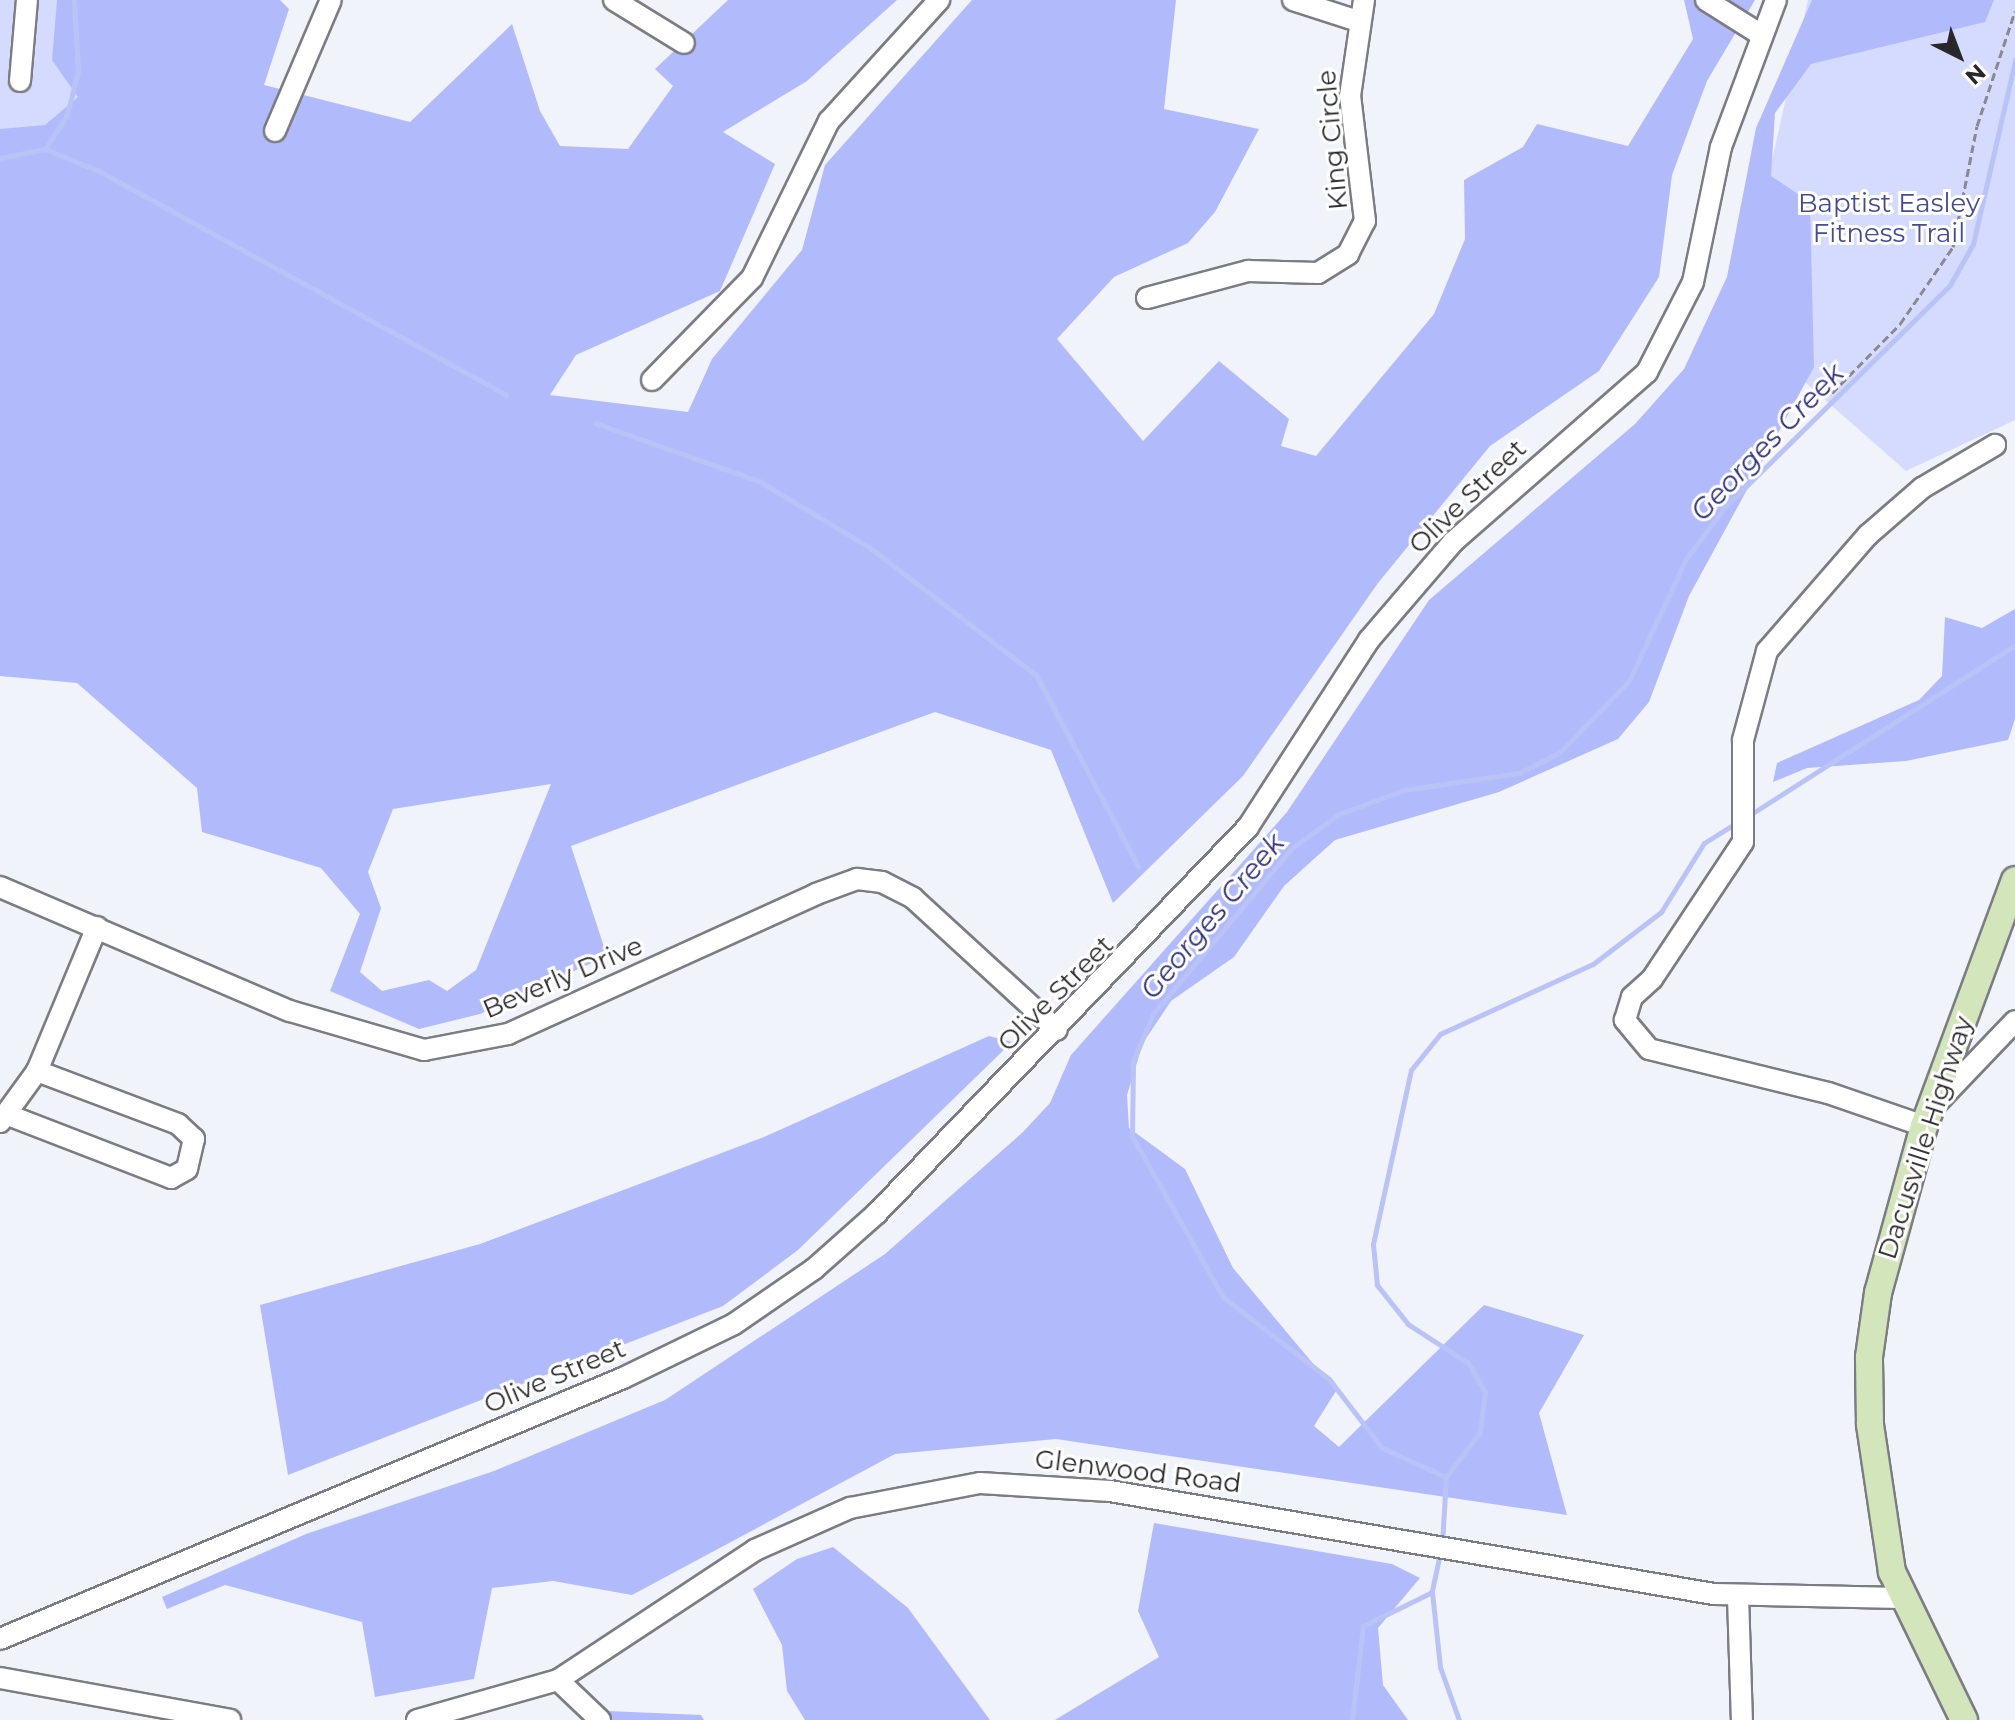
<!DOCTYPE html>
<style>
body{margin:0}
#map{position:relative;width:2015px;height:1720px;overflow:hidden;background:#f1f3fa;font-family:Montserrat,sans-serif}
div>[style]{position:absolute}
.green>*{inset:0;background:#d4dbfe}
.forest>*{inset:0;background:#b1bbfb}
.stream>*{height:5px;margin:-2.5px;padding:0 2.5px;transform-origin:2.5px;border-radius:2.5px;background:#bac3f6}
.path>*{height:3px;margin-top:-1.5px;transform-origin:0;background:repeating-linear-gradient(90deg,#898a8f 0 8px,transparent 0 12px)}
.roads{filter:drop-shadow(2px 0 #7c7d83) drop-shadow(-2px 0 #7c7d83) drop-shadow(0 2px #7c7d83) drop-shadow(0 -2px #7c7d83)}
.minor>*{height:20px;margin:-10px;padding:0 10px;transform-origin:10px;border-radius:10px;background:#fff}
.major>*{height:26px;margin:-13px;padding:0 13px;transform-origin:13px;border-radius:13px;background:#d3e5ba}
span{translate:-50% -50%;white-space:nowrap;text-align:center;line-height:1.15;-webkit-text-stroke:6px #fff;paint-order:stroke}
.street-label{font-size:26px;color:#28282b}
.park-label{font-size:26px;color:#464b96}
.water-label{font-size:28px;color:#2f3179;font-style:italic}
.north{position:absolute;left:1919px;top:16px;width:80px;height:80px;-webkit-text-stroke:6px #fff;paint-order:stroke;rotate:138deg;font-size:22px;font-weight:700;line-height:32px;text-align:center;color:#28282b}
.north::after{content:'';display:block;margin:auto;width:28px;height:36px;background:#28282b;clip-path:polygon(50% 0,100% 100%,50% 72%,0 100%)}
</style>
<div id="map">
<div class="green">
<i style="clip-path:polygon(0 0,133px 0,0 289px)"></i>
<i style="clip-path:polygon(1808px 0,2015px 0,2015px 420px,1906px 471px,1790px 369px,1759px 218px)"></i>
</div>
<div class="forest">
<i style="clip-path:polygon(evenodd,57px 0,280px 0,289px 9px,264px 85px,410px 122px,512px 24px,540px 111px,560px 146px,628px 149px,673px 86px,655px 69px,728px 0,897px 0,807px 81px,723px 132px,775px 164px,720px 291px,576px 355px,550px 395px,688px 412px,712px 359px,802px 250px,825px 165px,972px 0,1176px 0,1164px 109px,1259px 129px,1215px 212px,1188px 243px,1114px 277px,1057px 339px,1143px 441px,1219px 361px,1289px 419px,1281px 446px,1316px 456px,1434px 314px,1465px 239px,1464px 180px,1523px 147px,1537px 124px,1628px 146px,1693px 39px,1684px 0,1755px 0,1707px 81px,1672px 175px,1659px 277px,1599px 371px,1490px 446px,1378px 583px,1243px 776px,1113px 903px,1051px 750px,935px 712px,571px 846px,607px 956px,480px 1014px,419px 1029px,330px 991px,360px 914px,321px 868px,202px 832px,197px 788px,77px 683px,0 676px,0 129px,45px 125px,78px 97px,52px 60px,57px 0,551px 784px,476px 970px,447px 991px,429px 980px,382px 991px,360px 972px,381px 908px,368px 872px,393px 809px,551px 784px)"></i>
<i style="clip-path:polygon(1812px 0,1994px 0,1985px 22px,1811px 64px,1775px 113px,1771px 176px,1810px 202px,1814px 367px,1689px 596px,1649px 702px,1618px 739px,1499px 792px,1335px 840px,1284px 886px,1234px 957px,1171px 1001px,1143px 1043px,1127px 1095px,1129px 1128px,1185px 1169px,1233px 1268px,1336px 1391px,1314px 1426px,1339px 1447px,1484px 1305px,1584px 1335px,1539px 1413px,1567px 1515px,1056px 1439px,895px 1454px,632px 1595px,553px 1581px,492px 1588px,474px 1679px,375px 1697px,362px 1622px,225px 1585px,167px 1609px,162px 1597px,306px 1534px,494px 1471px,665px 1400px,885px 1254px,1023px 1132px,1050px 1103px,1071px 1055px,1287px 812px,1429px 600px,1635px 424px,1684px 369px,1727px 277px,1756px 128px)"></i>
<i style="clip-path:polygon(2015px 609px,2015px 719px,2008px 740px,1906px 761px,1807px 768px,1773px 782px,1777px 763px,1919px 700px,1942px 676px,1945px 617px,1982px 628px)"></i>
<i style="clip-path:polygon(989px 1036px,1012px 1042px,798px 1250px,723px 1306px,288px 1475px,260px 1305px,480px 1244px,764px 1137px)"></i>
<i style="clip-path:polygon(1154px 1523px,1392px 1564px,1420px 1578px,1378px 1628px,1383px 1685px,1408px 1720px,1055px 1720px,1159px 1657px,1138px 1611px)"></i>
<i style="clip-path:polygon(833px 1547px,908px 1608px,990px 1720px,805px 1720px,787px 1691px,782px 1645px,753px 1589px,797px 1559px)"></i>
<i style="clip-path:polygon(608px 1711px,701px 1715px,704px 1720px,605px 1720px)"></i>
</div>
<div class="stream">
<i style="left:45px;top:149px;width:40px;rotate:-57.1deg"></i>
<i style="left:67px;top:115px;width:45px;rotate:-76deg"></i>
<i style="left:78px;top:71px;width:71px;rotate:-93.2deg"></i>
<i style="left:0;top:158px;width:46px;rotate:-11.3deg"></i>
<i style="left:45px;top:149px;width:58px;rotate:22.2deg"></i>
<i style="left:99px;top:171px;width:465px;rotate:28.8deg"></i>
<i style="left:595px;top:423px;width:174px;rotate:19.5deg"></i>
<i style="left:759px;top:481px;width:128px;rotate:31deg"></i>
<i style="left:869px;top:547px;width:210px;rotate:37.5deg"></i>
<i style="left:1036px;top:675px;width:217px;rotate:61.9deg"></i>
<i style="left:1748px;top:816px;width:317px;rotate:-32.6deg"></i>
<i style="left:1446px;top:1477px;width:70px;rotate:-155.6deg"></i>
<i style="left:1382px;top:1448px;width:87px;rotate:-127.5deg"></i>
<i style="left:1329px;top:1379px;width:134px;rotate:-142.3deg"></i>
<i style="left:1223px;top:1297px;width:185px;rotate:-119.5deg"></i>
<i style="left:1132px;top:1136px;width:75px;rotate:-89.2deg"></i>
<i style="left:1133px;top:1061px;width:51px;rotate:-66.9deg"></i>
<i style="left:1153px;top:1014px;width:217px;rotate:-50.1deg"></i>
<i style="left:1292px;top:848px;width:58px;rotate:-35.9deg"></i>
<i style="left:1339px;top:814px;width:69px;rotate:-20.3deg"></i>
<i style="left:1404px;top:790px;width:116px;rotate:-8.4deg"></i>
<i style="left:1519px;top:773px;width:45px;rotate:-26.6deg"></i>
<i style="left:1559px;top:753px;width:100px;rotate:-45.8deg"></i>
<i style="left:1629px;top:681px;width:135px;rotate:-65deg"></i>
<i style="left:1686px;top:559px;width:62px;rotate:-53.5deg"></i>
<i style="left:1723px;top:509px;width:319px;rotate:-44.6deg"></i>
<i style="left:1950px;top:285px;width:47px;rotate:-60.7deg"></i>
<i style="left:1973px;top:244px;width:189px;rotate:-77.1deg"></i>
<i style="left:1446px;top:1477px;width:56px;rotate:-52.9deg"></i>
<i style="left:1480px;top:1432px;width:40px;rotate:-82.9deg"></i>
<i style="left:1485px;top:1392px;width:34px;rotate:-120deg"></i>
<i style="left:1468px;top:1363px;width:72px;rotate:-147deg"></i>
<i style="left:1408px;top:1324px;width:50px;rotate:-128.5deg"></i>
<i style="left:1377px;top:1285px;width:41px;rotate:-95.6deg"></i>
<i style="left:1373px;top:1244px;width:178px;rotate:-77.7deg"></i>
<i style="left:1411px;top:1070px;width:46px;rotate:-51.1deg"></i>
<i style="left:1440px;top:1034px;width:168px;rotate:-24.6deg"></i>
<i style="left:1593px;top:964px;width:86px;rotate:-37.4deg"></i>
<i style="left:1661px;top:912px;width:81px;rotate:-58.1deg"></i>
<i style="left:1704px;top:843px;width:38px;rotate:-32deg"></i>
<i style="left:1442px;top:1544px;width:67px;rotate:-86.6deg"></i>
<i style="left:1440px;top:1553px;width:40px;rotate:102deg"></i>
<i style="left:1432px;top:1592px;width:75px;rotate:83.9deg"></i>
<i style="left:1440px;top:1667px;width:56px;rotate:70.3deg"></i>
<i style="left:1352px;top:1720px;width:95px;rotate:-83.3deg"></i>
<i style="left:1363px;top:1626px;width:77px;rotate:-26.2deg"></i>
</div>
<div class="path">
<i style="left:1832px;top:393px;width:97px;rotate:-45.4deg"></i>
<i style="left:1900px;top:324px;width:93px;rotate:-55.5deg"></i>
<i style="left:1953px;top:247px;width:123px;rotate:-78.8deg"></i>
<i style="left:1977px;top:126px;width:121px;rotate:-71.7deg"></i>
</div>
<div class="roads">
<div class="minor">
<i style="left:614px;top:0;width:82px;rotate:31.6deg"></i>
<i style="left:1293px;top:0;width:68px;rotate:17.9deg"></i>
<i style="left:1706px;top:0;width:64px;rotate:32.2deg"></i>
<i style="left:20px;top:81px;width:81px;rotate:-85.1deg"></i>
<i style="left:275px;top:131px;width:142px;rotate:-66.9deg"></i>
<i style="left:1147px;top:298px;width:105px;rotate:-15deg"></i>
<i style="left:1248px;top:271px;width:70px;rotate:1.6deg"></i>
<i style="left:1318px;top:273px;width:36px;rotate:-32deg"></i>
<i style="left:1348px;top:254px;width:37px;rotate:-63deg"></i>
<i style="left:1365px;top:221px;width:126px;rotate:-96.8deg"></i>
<i style="left:1350px;top:96px;width:97px;rotate:-81.7deg"></i>
<i style="left:652px;top:380px;width:143px;rotate:-45.6deg"></i>
<i style="left:752px;top:278px;width:175px;rotate:-63.9deg"></i>
<i style="left:829px;top:121px;width:164px;rotate:-47.7deg"></i>
<i style="left:0;top:887px;width:315px;rotate:23.2deg"></i>
<i style="left:290px;top:1011px;width:140px;rotate:16.2deg"></i>
<i style="left:424px;top:1050px;width:86px;rotate:-10.8deg"></i>
<i style="left:508px;top:1034px;width:338px;rotate:-24.4deg"></i>
<i style="left:816px;top:894px;width:44px;rotate:-20.1deg"></i>
<i style="left:857px;top:879px;width:25px;rotate:7deg"></i>
<i style="left:882px;top:882px;width:35px;rotate:27deg"></i>
<i style="left:913px;top:898px;width:195px;rotate:42.5deg"></i>
<i style="left:1932px;top:1108px;width:120px;rotate:-46.3deg"></i>
<i style="left:8px;top:1115px;width:175px;rotate:21.1deg"></i>
<i style="left:171px;top:1178px;width:18px;rotate:-29deg"></i>
<i style="left:187px;top:1169px;width:31px;rotate:-77deg"></i>
<i style="left:194px;top:1139px;width:22px;rotate:-137deg"></i>
<i style="left:178px;top:1124px;width:151px;rotate:-159.4deg"></i>
<i style="left:0;top:1122px;width:63px;rotate:-54deg"></i>
<i style="left:37px;top:1071px;width:156px;rotate:-67.4deg"></i>
<i style="left:1924px;top:1126px;width:102px;rotate:-161deg"></i>
<i style="left:1828px;top:1093px;width:184px;rotate:-166.2deg"></i>
<i style="left:1649px;top:1049px;width:38px;rotate:-130deg"></i>
<i style="left:1625px;top:1020px;width:24px;rotate:-73deg"></i>
<i style="left:1632px;top:997px;width:27px;rotate:-42deg"></i>
<i style="left:1652px;top:979px;width:164px;rotate:-56.4deg"></i>
<i style="left:1743px;top:842px;width:102px;rotate:-90deg"></i>
<i style="left:1743px;top:740px;width:92px;rotate:-74.9deg"></i>
<i style="left:1767px;top:651px;width:154px;rotate:-49deg"></i>
<i style="left:1868px;top:535px;width:72px;rotate:-41deg"></i>
<i style="left:1922px;top:488px;width:85px;rotate:-30.5deg"></i>
<i style="left:1738px;top:1596px;width:124px;rotate:88.2deg"></i>
<i style="left:0;top:1639px;width:675px;rotate:-22.73deg"></i>
<i style="left:623px;top:1378px;width:123px;rotate:-25.9deg"></i>
<i style="left:734px;top:1324px;width:97px;rotate:-34.5deg"></i>
<i style="left:814px;top:1269px;width:83px;rotate:-41.6deg"></i>
<i style="left:876px;top:1214px;width:537px;rotate:-46.13deg"></i>
<i style="left:1248px;top:827px;width:223px;rotate:-57.1deg"></i>
<i style="left:1369px;top:640px;width:129px;rotate:-49.4deg"></i>
<i style="left:1453px;top:542px;width:258px;rotate:-41.2deg"></i>
<i style="left:1647px;top:372px;width:101px;rotate:-62.9deg"></i>
<i style="left:1693px;top:282px;width:138px;rotate:-78.3deg"></i>
<i style="left:1721px;top:147px;width:157px;rotate:-69.5deg"></i>
<i style="left:0;top:1678px;width:234px;rotate:10.3deg"></i>
<i style="left:558px;top:1680px;width:58px;rotate:43.6deg"></i>
<i style="left:417px;top:1720px;width:147px;rotate:-15.8deg"></i>
<i style="left:558px;top:1680px;width:236px;rotate:-33.4deg"></i>
<i style="left:755px;top:1550px;width:104px;rotate:-23.9deg"></i>
<i style="left:850px;top:1508px;width:132px;rotate:-10.9deg"></i>
<i style="left:980px;top:1483px;width:130px;rotate:3.5deg"></i>
<i style="left:1110px;top:1491px;width:613px;rotate:9.68deg"></i>
<i style="left:1714px;top:1594px;width:188px;rotate:1.2deg"></i>
</div>
<div class="major">
<i style="left:1964px;top:1720px;width:165px;rotate:-115.9deg"></i>
<i style="left:1892px;top:1572px;width:150px;rotate:-98.5deg"></i>
<i style="left:1870px;top:1424px;width:67px;rotate:-90.9deg"></i>
<i style="left:1869px;top:1357px;width:65px;rotate:-82deg"></i>
<i style="left:1878px;top:1293px;width:173px;rotate:-74.6deg"></i>
<i style="left:1924px;top:1126px;width:262px;rotate:-69.7deg"></i>
</div>
</div>
<div class="street-label">
<span style="left:1333px;top:140px;rotate:-95deg">King Circle</span>
<span style="left:1468px;top:497px;rotate:-44deg">Olive Street</span>
<span style="left:563px;top:978px;rotate:-23deg">Beverly Drive</span>
<span style="left:1056px;top:994px;rotate:-45deg">Olive Street</span>
<span style="left:1926px;top:1138px;rotate:-72deg">Dacusville Highway</span>
<span style="left:555px;top:1377px;rotate:-23deg">Olive Street</span>
<span style="left:1138px;top:1472px;rotate:7deg">Glenwood Road</span>
</div>
<div class="park-label">
<span style="left:1889px;top:219px">Baptist Easley<br>Fitness Trail</span>
</div>
<div class="water-label">
<span style="left:1767px;top:442px;rotate:-46deg">Georges Creek</span>
<span style="left:1212px;top:916px;rotate:-50deg">Georges Creek</span>
</div>
<div class="north">N</div>
</div>
